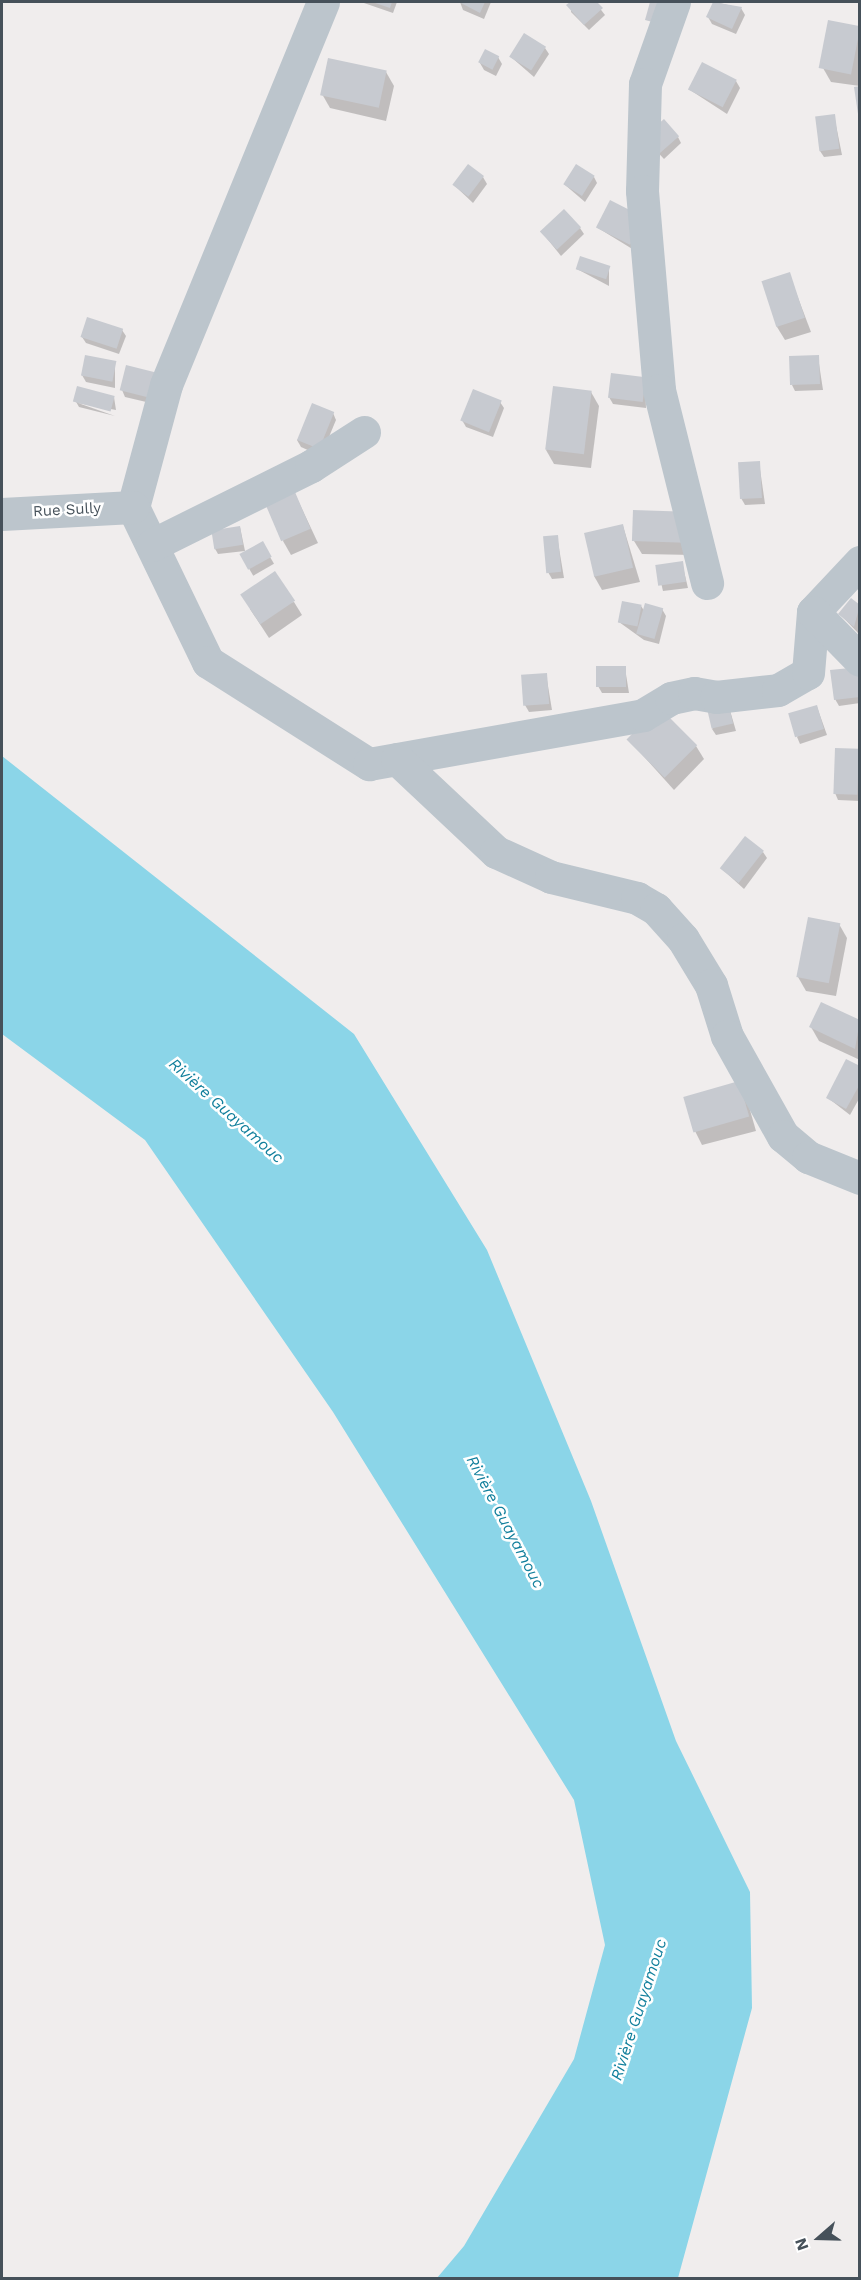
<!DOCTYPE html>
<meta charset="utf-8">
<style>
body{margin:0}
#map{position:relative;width:861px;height:2280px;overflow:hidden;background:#f0eded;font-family:"Work Sans",sans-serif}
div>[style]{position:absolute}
.water>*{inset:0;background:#8bd5e8}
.shadow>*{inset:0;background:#0003;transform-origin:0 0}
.building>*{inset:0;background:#c7cad0;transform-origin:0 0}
.minor>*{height:33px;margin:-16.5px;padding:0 16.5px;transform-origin:16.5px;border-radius:16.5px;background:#bcc5cc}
span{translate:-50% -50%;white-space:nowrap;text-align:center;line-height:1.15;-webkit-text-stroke:5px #fff;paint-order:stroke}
.street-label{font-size:15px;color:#46515a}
.water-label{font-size:16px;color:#117f9c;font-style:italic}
.frame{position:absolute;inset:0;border:3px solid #46515a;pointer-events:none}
.north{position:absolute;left:789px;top:2208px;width:60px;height:60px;-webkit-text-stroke:4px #fff;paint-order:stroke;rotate:250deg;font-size:16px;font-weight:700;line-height:24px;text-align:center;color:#46515a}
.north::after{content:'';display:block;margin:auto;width:21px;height:27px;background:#46515a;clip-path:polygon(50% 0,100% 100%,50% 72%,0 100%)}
</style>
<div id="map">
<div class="water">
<i style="clip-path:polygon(2px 756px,354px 1034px,487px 1250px,591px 1501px,676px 1741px,750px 1892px,752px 2008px,678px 2278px,437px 2278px,464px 2246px,574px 2059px,605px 1945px,574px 1800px,333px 1412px,145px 1140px,2px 1034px)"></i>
</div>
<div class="shadow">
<i style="clip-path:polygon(361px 2px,397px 2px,393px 13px)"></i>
<i style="clip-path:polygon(460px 2px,491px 2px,484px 19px,463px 10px)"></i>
<i style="clip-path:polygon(572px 2px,595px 2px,605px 15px,589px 30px,571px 12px)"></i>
<i style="clip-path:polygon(715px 2px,741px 8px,745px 15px,736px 34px,712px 24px,708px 17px)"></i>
<i style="clip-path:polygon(860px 27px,860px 86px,831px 82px,823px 68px)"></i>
<i style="clip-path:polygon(545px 48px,549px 54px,534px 77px,511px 57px)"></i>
<i style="clip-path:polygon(498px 57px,502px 64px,496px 76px,484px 70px,480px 63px)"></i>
<i style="clip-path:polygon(386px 72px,394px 86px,386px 121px,330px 108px,322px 94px)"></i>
<i style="clip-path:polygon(736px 81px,740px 88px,727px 114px,690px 90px)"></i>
<i style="clip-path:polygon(834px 115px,842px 155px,824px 157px,820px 151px)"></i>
<i style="clip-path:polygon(678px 137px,681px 143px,664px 159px,650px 144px)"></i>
<i style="clip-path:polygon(483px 177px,487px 184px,473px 203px,454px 185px)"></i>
<i style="clip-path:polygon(594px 177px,597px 183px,585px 202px,564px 184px)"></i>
<i style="clip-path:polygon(611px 202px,634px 250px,598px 228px)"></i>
<i style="clip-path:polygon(580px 228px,584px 234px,561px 256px,541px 231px)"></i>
<i style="clip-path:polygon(609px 267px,609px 286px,577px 269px)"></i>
<i style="clip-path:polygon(789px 274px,811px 332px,785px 340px,777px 327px)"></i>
<i style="clip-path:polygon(122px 330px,126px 336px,119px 354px,86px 343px,82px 337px)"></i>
<i style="clip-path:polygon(818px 357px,823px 390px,795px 391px,792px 385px)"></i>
<i style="clip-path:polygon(115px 362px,115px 388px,86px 382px,82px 375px)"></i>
<i style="clip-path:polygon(161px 375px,159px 405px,125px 397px,122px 390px)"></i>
<i style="clip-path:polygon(645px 378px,646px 408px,613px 404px,609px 397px)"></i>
<i style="clip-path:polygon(591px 392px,599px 406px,591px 468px,554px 464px,546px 450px)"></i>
<i style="clip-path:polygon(114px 397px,116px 410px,78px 403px,115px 416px,79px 407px,75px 400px)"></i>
<i style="clip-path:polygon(500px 402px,504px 408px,493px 437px,466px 427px,462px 420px)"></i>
<i style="clip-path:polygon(333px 413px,336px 420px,321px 456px,301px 447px,297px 440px)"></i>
<i style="clip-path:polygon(759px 462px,765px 504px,745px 505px,741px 498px)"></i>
<i style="clip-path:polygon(295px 494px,318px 543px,291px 555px,283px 541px)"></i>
<i style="clip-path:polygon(685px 514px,693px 555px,642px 554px,634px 541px)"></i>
<i style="clip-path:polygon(623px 526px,640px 582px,602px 590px,594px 576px)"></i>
<i style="clip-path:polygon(240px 527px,245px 551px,218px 554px,214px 547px)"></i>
<i style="clip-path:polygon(557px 536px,564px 578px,552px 579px,548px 572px)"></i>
<i style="left:262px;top:543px;width:24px;height:24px;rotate:60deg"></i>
<i style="clip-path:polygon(682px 563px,688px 588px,663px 591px,657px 566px)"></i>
<i style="clip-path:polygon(851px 600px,860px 607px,858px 633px,840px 614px)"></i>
<i style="clip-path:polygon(294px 602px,302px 615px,269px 638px,250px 609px)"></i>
<i style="clip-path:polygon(641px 606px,645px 612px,662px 609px,666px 616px,659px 644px,644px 640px,619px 622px)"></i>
<i style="clip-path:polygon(625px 668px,629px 693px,602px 693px,598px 686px)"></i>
<i style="clip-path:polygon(860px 668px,860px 703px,839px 706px,835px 699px)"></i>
<i style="clip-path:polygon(546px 674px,552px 710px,529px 712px,525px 705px)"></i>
<i style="clip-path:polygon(729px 707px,736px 731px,716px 735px,712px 729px)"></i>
<i style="clip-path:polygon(817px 707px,827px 735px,800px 744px,797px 737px)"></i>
<i style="clip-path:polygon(629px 740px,696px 746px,704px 759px,674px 790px)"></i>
<i style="clip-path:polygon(858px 751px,860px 801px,838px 800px,835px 793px)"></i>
<i style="clip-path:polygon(763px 852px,767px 858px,744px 889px,722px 869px)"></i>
<i style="clip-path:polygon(839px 924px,847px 938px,836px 996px,806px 991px,798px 977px)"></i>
<i style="clip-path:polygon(860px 1021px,860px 1060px,819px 1041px,811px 1027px)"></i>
<i style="clip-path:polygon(860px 1067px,860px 1097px,850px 1115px,828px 1098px)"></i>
<i style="clip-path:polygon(746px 1096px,756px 1131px,702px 1145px,695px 1131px)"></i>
</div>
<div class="building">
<i style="clip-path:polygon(372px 2px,392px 2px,390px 8px)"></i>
<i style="clip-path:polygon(459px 2px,485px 2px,480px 13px)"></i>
<i style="clip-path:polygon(570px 2px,597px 2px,603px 8px,584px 25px,566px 5px)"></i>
<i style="clip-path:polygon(650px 2px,667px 2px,660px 24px,645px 20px)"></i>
<i style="clip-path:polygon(713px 2px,742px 7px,732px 29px,706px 17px)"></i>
<i style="left:828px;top:20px;width:33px;height:49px;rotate:11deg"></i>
<i style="left:524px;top:33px;width:26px;height:28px;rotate:32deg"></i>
<i style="left:485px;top:49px;width:16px;height:15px;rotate:27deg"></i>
<i style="left:328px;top:58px;width:60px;height:38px;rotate:12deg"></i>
<i style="left:702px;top:62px;width:39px;height:31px;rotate:27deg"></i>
<i style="clip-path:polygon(860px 86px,860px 114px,858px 114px,854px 87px)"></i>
<i style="left:835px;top:114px;width:35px;height:20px;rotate:83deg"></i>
<i style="left:664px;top:119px;width:23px;height:26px;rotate:49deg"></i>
<i style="left:468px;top:164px;width:20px;height:26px;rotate:37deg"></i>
<i style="left:576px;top:164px;width:22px;height:24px;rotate:32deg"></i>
<i style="left:610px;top:200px;width:38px;height:31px;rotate:27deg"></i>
<i style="left:564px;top:209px;width:25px;height:33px;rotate:47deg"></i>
<i style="left:580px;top:256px;width:32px;height:14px;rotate:18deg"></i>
<i style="left:790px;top:272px;width:48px;height:30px;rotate:72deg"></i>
<i style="left:87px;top:317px;width:38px;height:21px;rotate:18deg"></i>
<i style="left:85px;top:355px;width:32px;height:21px;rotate:11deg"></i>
<i style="left:819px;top:355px;width:29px;height:30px;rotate:88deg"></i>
<i style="left:126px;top:365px;width:37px;height:26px;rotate:14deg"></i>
<i style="left:611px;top:373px;width:35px;height:25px;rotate:7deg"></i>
<i style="left:77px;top:386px;width:39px;height:16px;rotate:15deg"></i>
<i style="left:553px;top:386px;width:39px;height:64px;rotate:7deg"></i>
<i style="left:473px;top:389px;width:31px;height:34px;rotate:22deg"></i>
<i style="left:312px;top:403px;width:24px;height:40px;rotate:22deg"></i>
<i style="left:760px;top:461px;width:37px;height:22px;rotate:87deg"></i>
<i style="left:295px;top:492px;width:40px;height:32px;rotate:67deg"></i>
<i style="left:633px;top:510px;width:53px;height:31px;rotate:2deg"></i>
<i style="left:623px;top:524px;width:45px;height:40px;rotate:77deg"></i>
<i style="left:240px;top:526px;width:19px;height:29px;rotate:81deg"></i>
<i style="left:558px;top:535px;width:37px;height:15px;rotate:85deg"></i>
<i style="left:263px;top:541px;width:18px;height:27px;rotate:61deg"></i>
<i style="left:683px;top:561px;width:21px;height:28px;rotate:82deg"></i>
<i style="left:275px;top:571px;width:36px;height:42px;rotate:56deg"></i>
<i style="clip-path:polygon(851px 598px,860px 605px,854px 627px,838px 614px)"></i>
<i style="left:622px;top:601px;width:20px;height:22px;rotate:11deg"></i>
<i style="left:645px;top:603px;width:19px;height:32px;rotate:16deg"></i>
<i style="left:596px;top:666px;width:30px;height:21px"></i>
<i style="clip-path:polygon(860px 667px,860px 697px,834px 700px,830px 670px)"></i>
<i style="left:547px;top:673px;width:31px;height:26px;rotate:86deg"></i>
<i style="left:817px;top:705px;width:25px;height:30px;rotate:74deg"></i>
<i style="left:729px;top:706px;width:18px;height:22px;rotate:77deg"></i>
<i style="left:659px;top:707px;width:54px;height:46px;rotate:45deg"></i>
<i style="left:835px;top:748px;width:24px;height:46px;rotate:2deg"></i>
<i style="left:745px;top:836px;width:24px;height:41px;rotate:38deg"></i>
<i style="left:808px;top:917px;width:33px;height:61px;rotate:11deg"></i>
<i style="clip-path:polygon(821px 1002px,860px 1020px,855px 1049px,809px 1027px)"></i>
<i style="clip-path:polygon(846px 1059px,860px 1066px,860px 1084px,846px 1109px,826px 1098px)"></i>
<i style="left:739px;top:1081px;width:37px;height:58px;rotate:74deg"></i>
</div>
<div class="minor">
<i style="left:323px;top:2px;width:414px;rotate:112.3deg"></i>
<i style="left:166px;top:385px;width:126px;rotate:105.1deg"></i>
<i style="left:133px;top:507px;width:172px;rotate:64.2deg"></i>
<i style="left:208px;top:662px;width:191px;rotate:32.4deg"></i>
<i style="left:369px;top:764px;width:278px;rotate:-10.1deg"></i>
<i style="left:643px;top:715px;width:33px;rotate:-31deg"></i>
<i style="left:671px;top:698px;width:24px;rotate:-12deg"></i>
<i style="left:694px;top:693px;width:22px;rotate:10deg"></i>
<i style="left:716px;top:697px;width:62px;rotate:-6.4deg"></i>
<i style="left:778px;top:690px;width:34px;rotate:-30deg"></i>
<i style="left:808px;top:673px;width:61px;rotate:-85.3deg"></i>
<i style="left:813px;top:612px;width:69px;rotate:-46.8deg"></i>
<i style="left:674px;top:2px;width:87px;rotate:109.5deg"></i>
<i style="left:645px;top:84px;width:107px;rotate:91.6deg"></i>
<i style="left:642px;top:191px;width:200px;rotate:85.1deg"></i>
<i style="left:659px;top:390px;width:199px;rotate:76deg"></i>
<i style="left:2px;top:514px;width:131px;rotate:-3.1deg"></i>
<i style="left:152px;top:545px;width:178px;rotate:-26.4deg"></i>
<i style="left:311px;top:466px;width:63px;rotate:-32.7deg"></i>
<i style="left:813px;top:612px;width:67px;rotate:45.6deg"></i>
<i style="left:397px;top:759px;width:136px;rotate:43.2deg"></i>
<i style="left:496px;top:852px;width:60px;rotate:24.4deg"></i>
<i style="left:551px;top:877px;width:89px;rotate:13.7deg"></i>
<i style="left:637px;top:898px;width:22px;rotate:30deg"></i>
<i style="left:656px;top:909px;width:40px;rotate:48deg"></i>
<i style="left:683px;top:939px;width:54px;rotate:58.7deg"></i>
<i style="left:711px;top:985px;width:53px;rotate:72.6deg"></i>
<i style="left:727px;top:1036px;width:115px;rotate:60.8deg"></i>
<i style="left:783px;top:1136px;width:33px;rotate:40deg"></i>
<i style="left:808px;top:1157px;width:56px;rotate:22deg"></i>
</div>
<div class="street-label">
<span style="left:67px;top:510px;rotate:-3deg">Rue Sully</span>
</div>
<div class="water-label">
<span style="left:226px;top:1111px;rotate:42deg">Rivière Guayamouc</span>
<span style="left:505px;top:1522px;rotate:62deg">Rivière Guayamouc</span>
<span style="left:639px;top:2010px;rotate:-72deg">Rivière Guayamouc</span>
</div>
<div class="frame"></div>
<div class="north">N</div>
</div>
